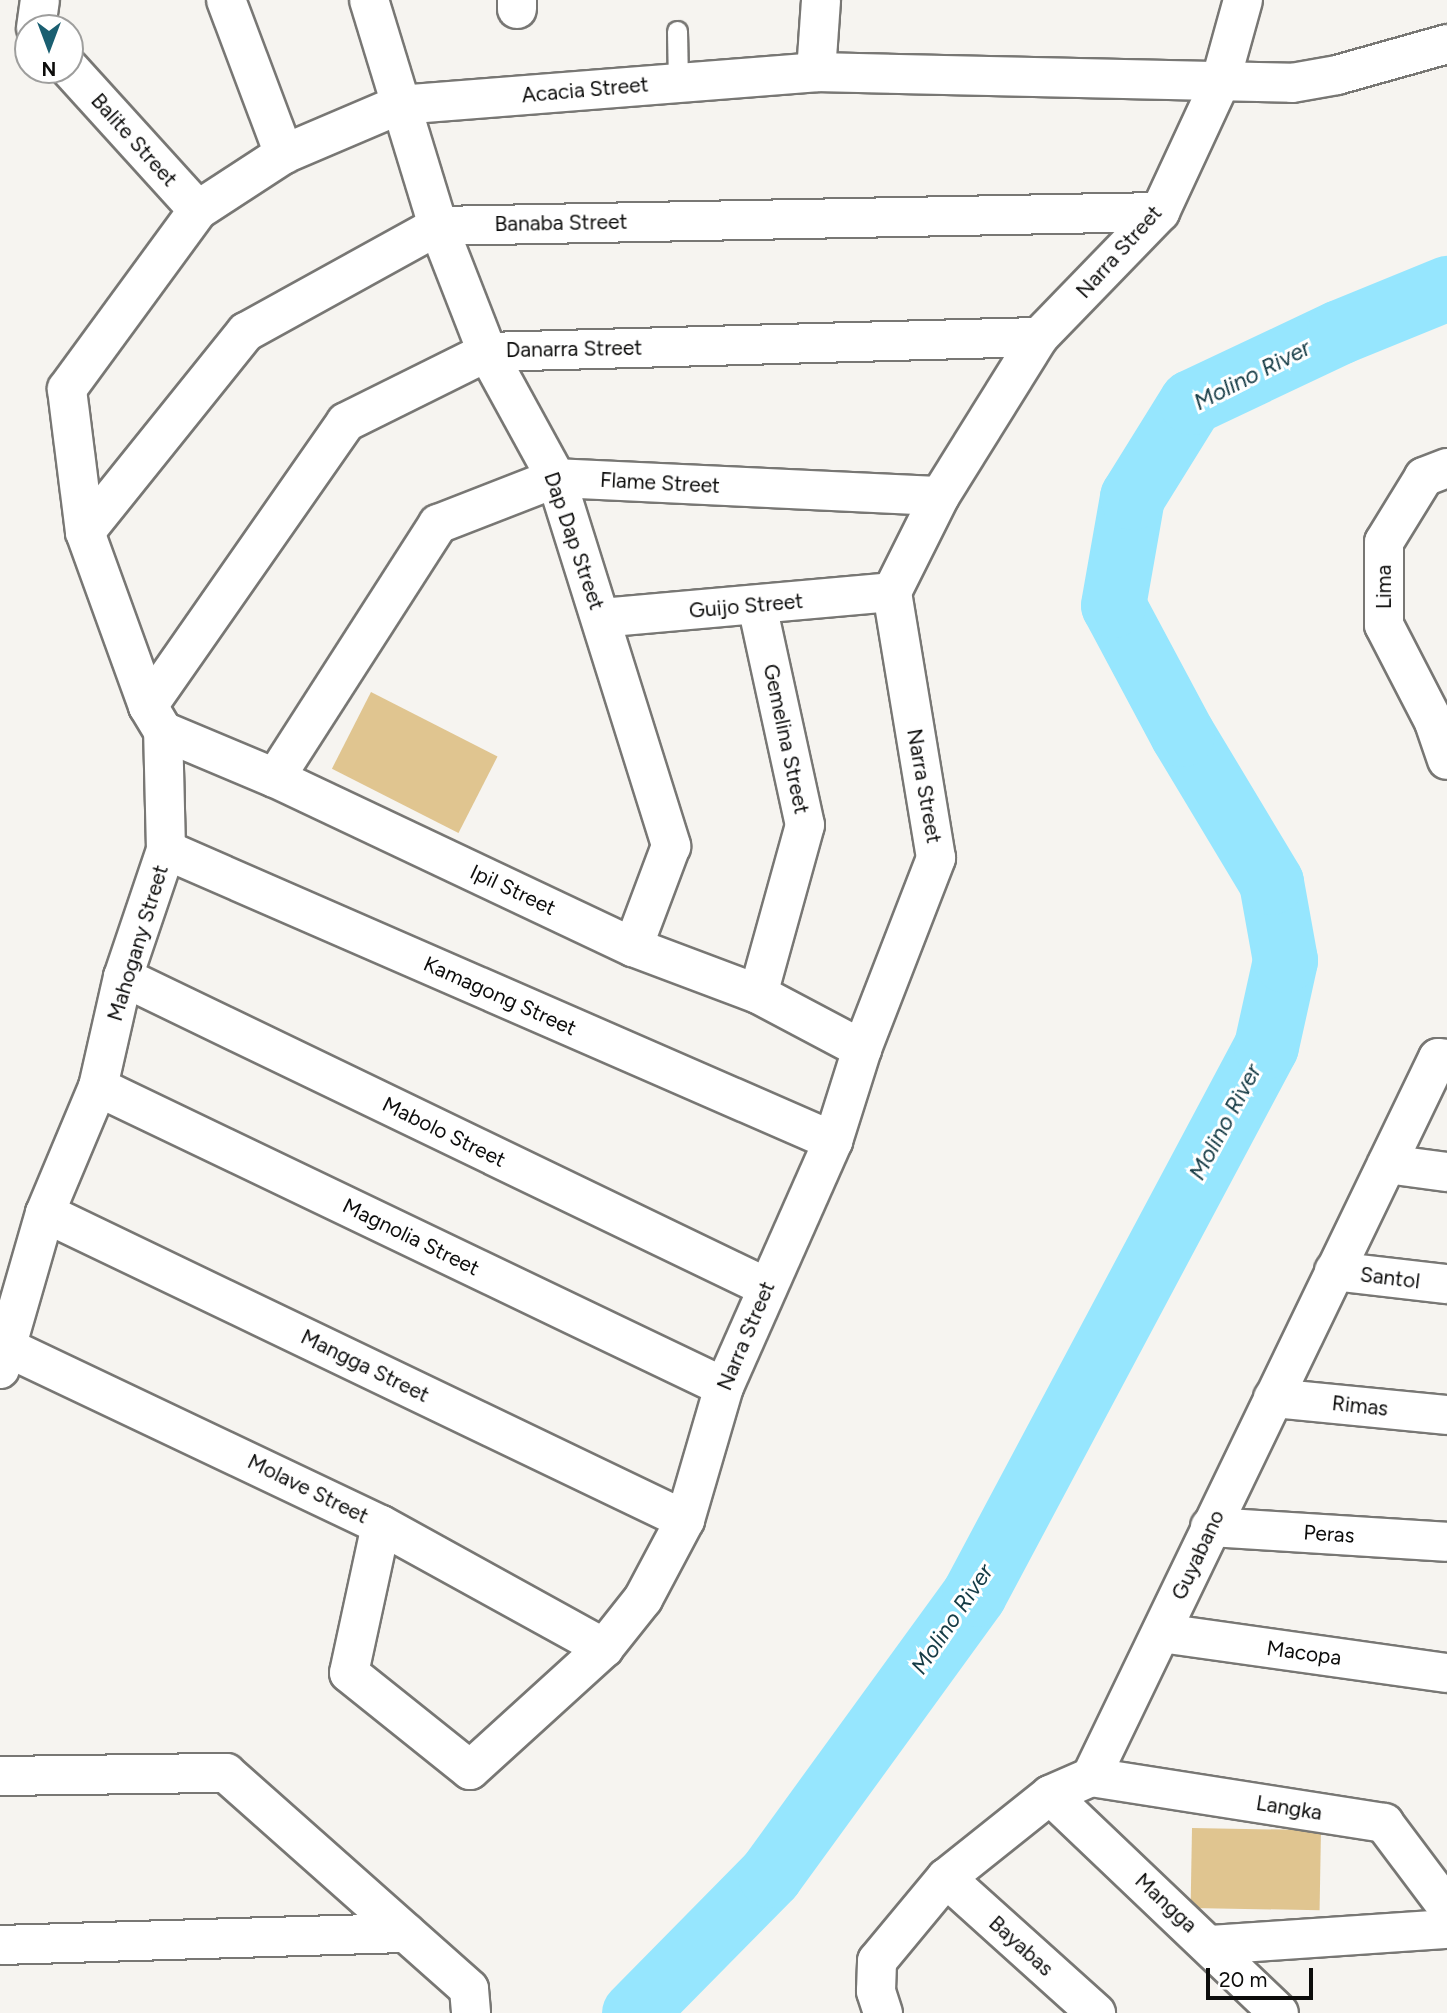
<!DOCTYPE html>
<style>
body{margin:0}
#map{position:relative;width:1447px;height:2013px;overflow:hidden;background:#f6f4f0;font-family:Figtree,sans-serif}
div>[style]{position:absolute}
.green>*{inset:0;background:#e0c590;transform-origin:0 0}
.river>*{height:65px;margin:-32.5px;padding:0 32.5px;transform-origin:32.5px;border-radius:32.5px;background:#96e6fe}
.roads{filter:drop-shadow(2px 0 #787774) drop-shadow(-2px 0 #787774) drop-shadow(0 2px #787774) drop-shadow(0 -2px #787774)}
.service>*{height:19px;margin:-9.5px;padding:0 9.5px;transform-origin:9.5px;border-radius:9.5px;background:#fff}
.minor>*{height:38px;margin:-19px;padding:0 19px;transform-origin:19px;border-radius:19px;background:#fff}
span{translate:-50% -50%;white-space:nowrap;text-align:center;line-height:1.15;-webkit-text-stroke:6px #fff;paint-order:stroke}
.street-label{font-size:21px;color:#0c0c0b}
.water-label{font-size:23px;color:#153b45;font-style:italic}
.north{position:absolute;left:14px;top:14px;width:70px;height:70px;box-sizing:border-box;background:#fff;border:2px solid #9e9e9d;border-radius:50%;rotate:180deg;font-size:19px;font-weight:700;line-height:28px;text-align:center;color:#0c0c0b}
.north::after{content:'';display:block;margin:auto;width:24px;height:32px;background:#1a5f71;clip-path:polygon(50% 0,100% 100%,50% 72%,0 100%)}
.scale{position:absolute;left:1206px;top:1968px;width:107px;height:32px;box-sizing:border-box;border:4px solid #0c0c0b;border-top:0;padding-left:9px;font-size:21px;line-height:24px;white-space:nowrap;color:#0c0c0b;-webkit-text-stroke:5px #fff;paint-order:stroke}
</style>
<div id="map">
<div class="green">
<i style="left:371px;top:692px;width:142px;height:86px;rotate:27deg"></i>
<i style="left:1192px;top:1828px;width:129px;height:80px;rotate:1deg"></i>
</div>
<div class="river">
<i style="left:634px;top:2013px;width:194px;rotate:-45.4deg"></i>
<i style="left:770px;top:1875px;width:347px;rotate:-54deg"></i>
<i style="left:974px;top:1594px;width:621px;rotate:-61.95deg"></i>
<i style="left:1266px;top:1046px;width:88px;rotate:-77.5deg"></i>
<i style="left:1285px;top:960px;width:79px;rotate:-100.2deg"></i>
<i style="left:1271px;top:882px;width:173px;rotate:-121deg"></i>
<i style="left:1182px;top:734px;width:146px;rotate:-118.1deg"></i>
<i style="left:1113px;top:605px;width:110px;rotate:-80deg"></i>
<i style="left:1132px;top:497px;width:112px;rotate:-58.2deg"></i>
<i style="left:1191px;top:402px;width:164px;rotate:-25.3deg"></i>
<i style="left:1339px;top:332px;width:117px;rotate:-22.2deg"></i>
</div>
<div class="roads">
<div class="service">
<i style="left:677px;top:31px;width:52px;rotate:88.9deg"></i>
</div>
<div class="minor">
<i style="left:226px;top:0;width:165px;rotate:69.4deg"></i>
<i style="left:369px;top:0;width:236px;rotate:73deg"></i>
<i style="left:438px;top:226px;width:135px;rotate:68.7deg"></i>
<i style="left:487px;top:352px;width:144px;rotate:61.3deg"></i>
<i style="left:556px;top:478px;width:386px;rotate:72.6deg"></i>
<i style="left:671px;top:846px;width:108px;rotate:110.6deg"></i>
<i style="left:517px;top:9px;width:9px;rotate:-90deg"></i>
<i style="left:36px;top:28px;width:28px;rotate:-82deg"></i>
<i style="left:70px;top:69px;width:190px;rotate:47.8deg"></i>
<i style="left:816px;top:72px;width:72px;rotate:-86deg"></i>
<i style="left:1447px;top:468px;width:25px;rotate:159deg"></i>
<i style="left:1424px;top:477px;width:76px;rotate:121.6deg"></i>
<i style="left:1384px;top:542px;width:83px;rotate:90deg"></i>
<i style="left:1384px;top:625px;width:109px;rotate:62.7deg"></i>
<i style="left:1434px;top:722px;width:40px;rotate:71.1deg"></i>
<i style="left:85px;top:532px;width:257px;rotate:-51.2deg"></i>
<i style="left:246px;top:332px;width:219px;rotate:-28.9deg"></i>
<i style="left:438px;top:226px;width:722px;rotate:-1.11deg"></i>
<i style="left:757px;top:605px;width:225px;rotate:77.7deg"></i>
<i style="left:805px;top:825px;width:175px;rotate:105.5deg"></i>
<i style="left:601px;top:618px;width:292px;rotate:-5.1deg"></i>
<i style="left:148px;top:706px;width:346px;rotate:-55.1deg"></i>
<i style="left:346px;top:422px;width:157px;rotate:-26.4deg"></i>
<i style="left:487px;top:352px;width:552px;rotate:-1.56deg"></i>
<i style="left:163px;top:731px;width:121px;rotate:22.8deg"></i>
<i style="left:275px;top:778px;width:396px;rotate:25.3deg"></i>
<i style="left:633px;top:947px;width:134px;rotate:20.6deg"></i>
<i style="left:758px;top:994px;width:118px;rotate:27.9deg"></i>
<i style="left:275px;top:778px;width:302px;rotate:-57.3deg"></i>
<i style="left:438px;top:524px;width:127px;rotate:-21.3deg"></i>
<i style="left:556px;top:478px;width:384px;rotate:2.7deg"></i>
<i style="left:166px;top:850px;width:728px;rotate:23.57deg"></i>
<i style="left:123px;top:977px;width:714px;rotate:25.74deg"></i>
<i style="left:98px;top:1087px;width:694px;rotate:25.61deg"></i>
<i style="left:1387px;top:1164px;width:61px;rotate:7.6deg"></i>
<i style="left:45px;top:1213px;width:710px;rotate:25.63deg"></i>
<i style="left:1334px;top:1271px;width:114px;rotate:6.6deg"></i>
<i style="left:4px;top:1346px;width:417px;rotate:25.4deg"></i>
<i style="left:381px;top:1525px;width:255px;rotate:28.9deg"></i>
<i style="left:0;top:1369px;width:162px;rotate:-73.9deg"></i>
<i style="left:45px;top:1213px;width:137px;rotate:-67.2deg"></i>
<i style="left:98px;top:1087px;width:113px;rotate:-77.2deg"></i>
<i style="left:123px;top:977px;width:134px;rotate:-71.3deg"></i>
<i style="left:166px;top:850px;width:119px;rotate:-91.4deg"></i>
<i style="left:163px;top:731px;width:29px;rotate:-121deg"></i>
<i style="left:148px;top:706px;width:185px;rotate:-109.9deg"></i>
<i style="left:85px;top:532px;width:144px;rotate:-97.2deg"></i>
<i style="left:67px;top:389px;width:222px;rotate:-53.8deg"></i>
<i style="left:198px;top:210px;width:103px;rotate:-33.1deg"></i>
<i style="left:284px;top:154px;width:125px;rotate:-23.1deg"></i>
<i style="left:399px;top:105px;width:418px;rotate:-4.5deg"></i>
<i style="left:816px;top:72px;width:476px;rotate:1.3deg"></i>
<i style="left:1292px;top:83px;width:46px;rotate:-10.1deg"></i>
<i style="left:1337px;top:75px;width:114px;rotate:-15.7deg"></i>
<i style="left:1273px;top:1398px;width:175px;rotate:5.6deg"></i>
<i style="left:381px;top:1525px;width:151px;rotate:102.2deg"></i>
<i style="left:349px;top:1673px;width:155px;rotate:38.7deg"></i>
<i style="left:470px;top:1770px;width:181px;rotate:-42.3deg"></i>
<i style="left:604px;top:1648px;width:63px;rotate:-51.5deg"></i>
<i style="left:643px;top:1599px;width:89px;rotate:-62deg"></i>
<i style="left:685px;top:1520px;width:139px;rotate:-73.7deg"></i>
<i style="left:724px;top:1387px;width:269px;rotate:-66.1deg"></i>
<i style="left:833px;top:1141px;width:96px;rotate:-72.5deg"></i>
<i style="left:862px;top:1049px;width:205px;rotate:-68.8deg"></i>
<i style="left:936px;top:858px;width:270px;rotate:-99.4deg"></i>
<i style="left:892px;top:592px;width:107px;rotate:-63.4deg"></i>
<i style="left:940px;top:496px;width:187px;rotate:-58.1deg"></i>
<i style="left:1039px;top:337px;width:174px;rotate:-45.9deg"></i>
<i style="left:1160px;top:212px;width:142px;rotate:-65.1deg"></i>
<i style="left:1220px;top:83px;width:86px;rotate:-74.5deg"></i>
<i style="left:1210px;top:1527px;width:237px;rotate:3.6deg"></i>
<i style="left:1162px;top:1633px;width:288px;rotate:8deg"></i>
<i style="left:0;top:1776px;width:226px;rotate:-0.8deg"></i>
<i style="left:226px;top:1773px;width:325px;rotate:41.6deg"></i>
<i style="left:469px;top:1989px;width:24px;rotate:85deg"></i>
<i style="left:1091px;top:1777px;width:297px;rotate:8.9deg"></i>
<i style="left:1384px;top:1823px;width:105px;rotate:53.1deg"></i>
<i style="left:1050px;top:1795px;width:316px;rotate:43.6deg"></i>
<i style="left:946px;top:1878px;width:202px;rotate:42deg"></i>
<i style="left:0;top:1945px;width:406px;rotate:-1.7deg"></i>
<i style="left:1211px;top:1945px;width:237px;rotate:-3.9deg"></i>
<i style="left:883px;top:2013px;width:23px;rotate:-108deg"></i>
<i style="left:876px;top:1991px;width:30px;rotate:-88deg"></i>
<i style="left:877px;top:1961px;width:108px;rotate:-50.3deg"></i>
<i style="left:946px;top:1878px;width:133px;rotate:-38.6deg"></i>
<i style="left:1050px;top:1795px;width:45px;rotate:-23.7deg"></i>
<i style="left:1091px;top:1777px;width:798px;rotate:-64.24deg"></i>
<i style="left:1438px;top:1058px;width:9px;rotate:6deg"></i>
</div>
</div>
<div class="street-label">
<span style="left:585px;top:90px;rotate:-5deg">Acacia Street</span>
<span style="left:134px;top:140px;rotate:48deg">Balite Street</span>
<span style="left:561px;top:223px;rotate:-1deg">Banaba Street</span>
<span style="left:1119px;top:252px;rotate:-48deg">Narra Street</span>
<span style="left:574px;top:349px;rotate:-1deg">Danarra Street</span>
<span style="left:660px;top:483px;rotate:3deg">Flame Street</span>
<span style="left:574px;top:541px;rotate:71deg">Dap Dap Street</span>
<span style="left:1384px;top:587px;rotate:-90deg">Lima</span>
<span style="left:746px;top:606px;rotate:-5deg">Guijo Street</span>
<span style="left:786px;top:739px;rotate:78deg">Gemelina Street</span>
<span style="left:924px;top:786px;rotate:80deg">Narra Street</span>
<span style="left:513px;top:890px;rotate:25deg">Ipil Street</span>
<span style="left:138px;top:943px;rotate:-73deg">Mahogany Street</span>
<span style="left:500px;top:996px;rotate:24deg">Kamagong Street</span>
<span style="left:444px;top:1132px;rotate:26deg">Mabolo Street</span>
<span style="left:411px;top:1237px;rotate:26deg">Magnolia Street</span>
<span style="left:1390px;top:1278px;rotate:7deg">Santol</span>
<span style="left:746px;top:1336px;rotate:-67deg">Narra Street</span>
<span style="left:365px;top:1366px;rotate:26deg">Mangga Street</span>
<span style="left:1360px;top:1406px;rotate:6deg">Rimas</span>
<span style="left:308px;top:1489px;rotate:26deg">Molave Street</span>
<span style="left:1329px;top:1534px;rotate:4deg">Peras</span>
<span style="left:1198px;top:1555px;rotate:-65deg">Guyabano</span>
<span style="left:1304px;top:1653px;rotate:8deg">Macopa</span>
<span style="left:1289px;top:1808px;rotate:9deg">Langka</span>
<span style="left:1166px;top:1903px;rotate:43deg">Mangga</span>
<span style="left:1021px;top:1946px;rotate:42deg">Bayabas</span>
</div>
<div class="water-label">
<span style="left:1252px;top:375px;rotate:-27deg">Molino River</span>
<span style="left:1225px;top:1122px;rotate:-62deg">Molino River</span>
<span style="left:952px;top:1619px;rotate:-56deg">Molino River</span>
</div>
<div class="north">N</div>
<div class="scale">20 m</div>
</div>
